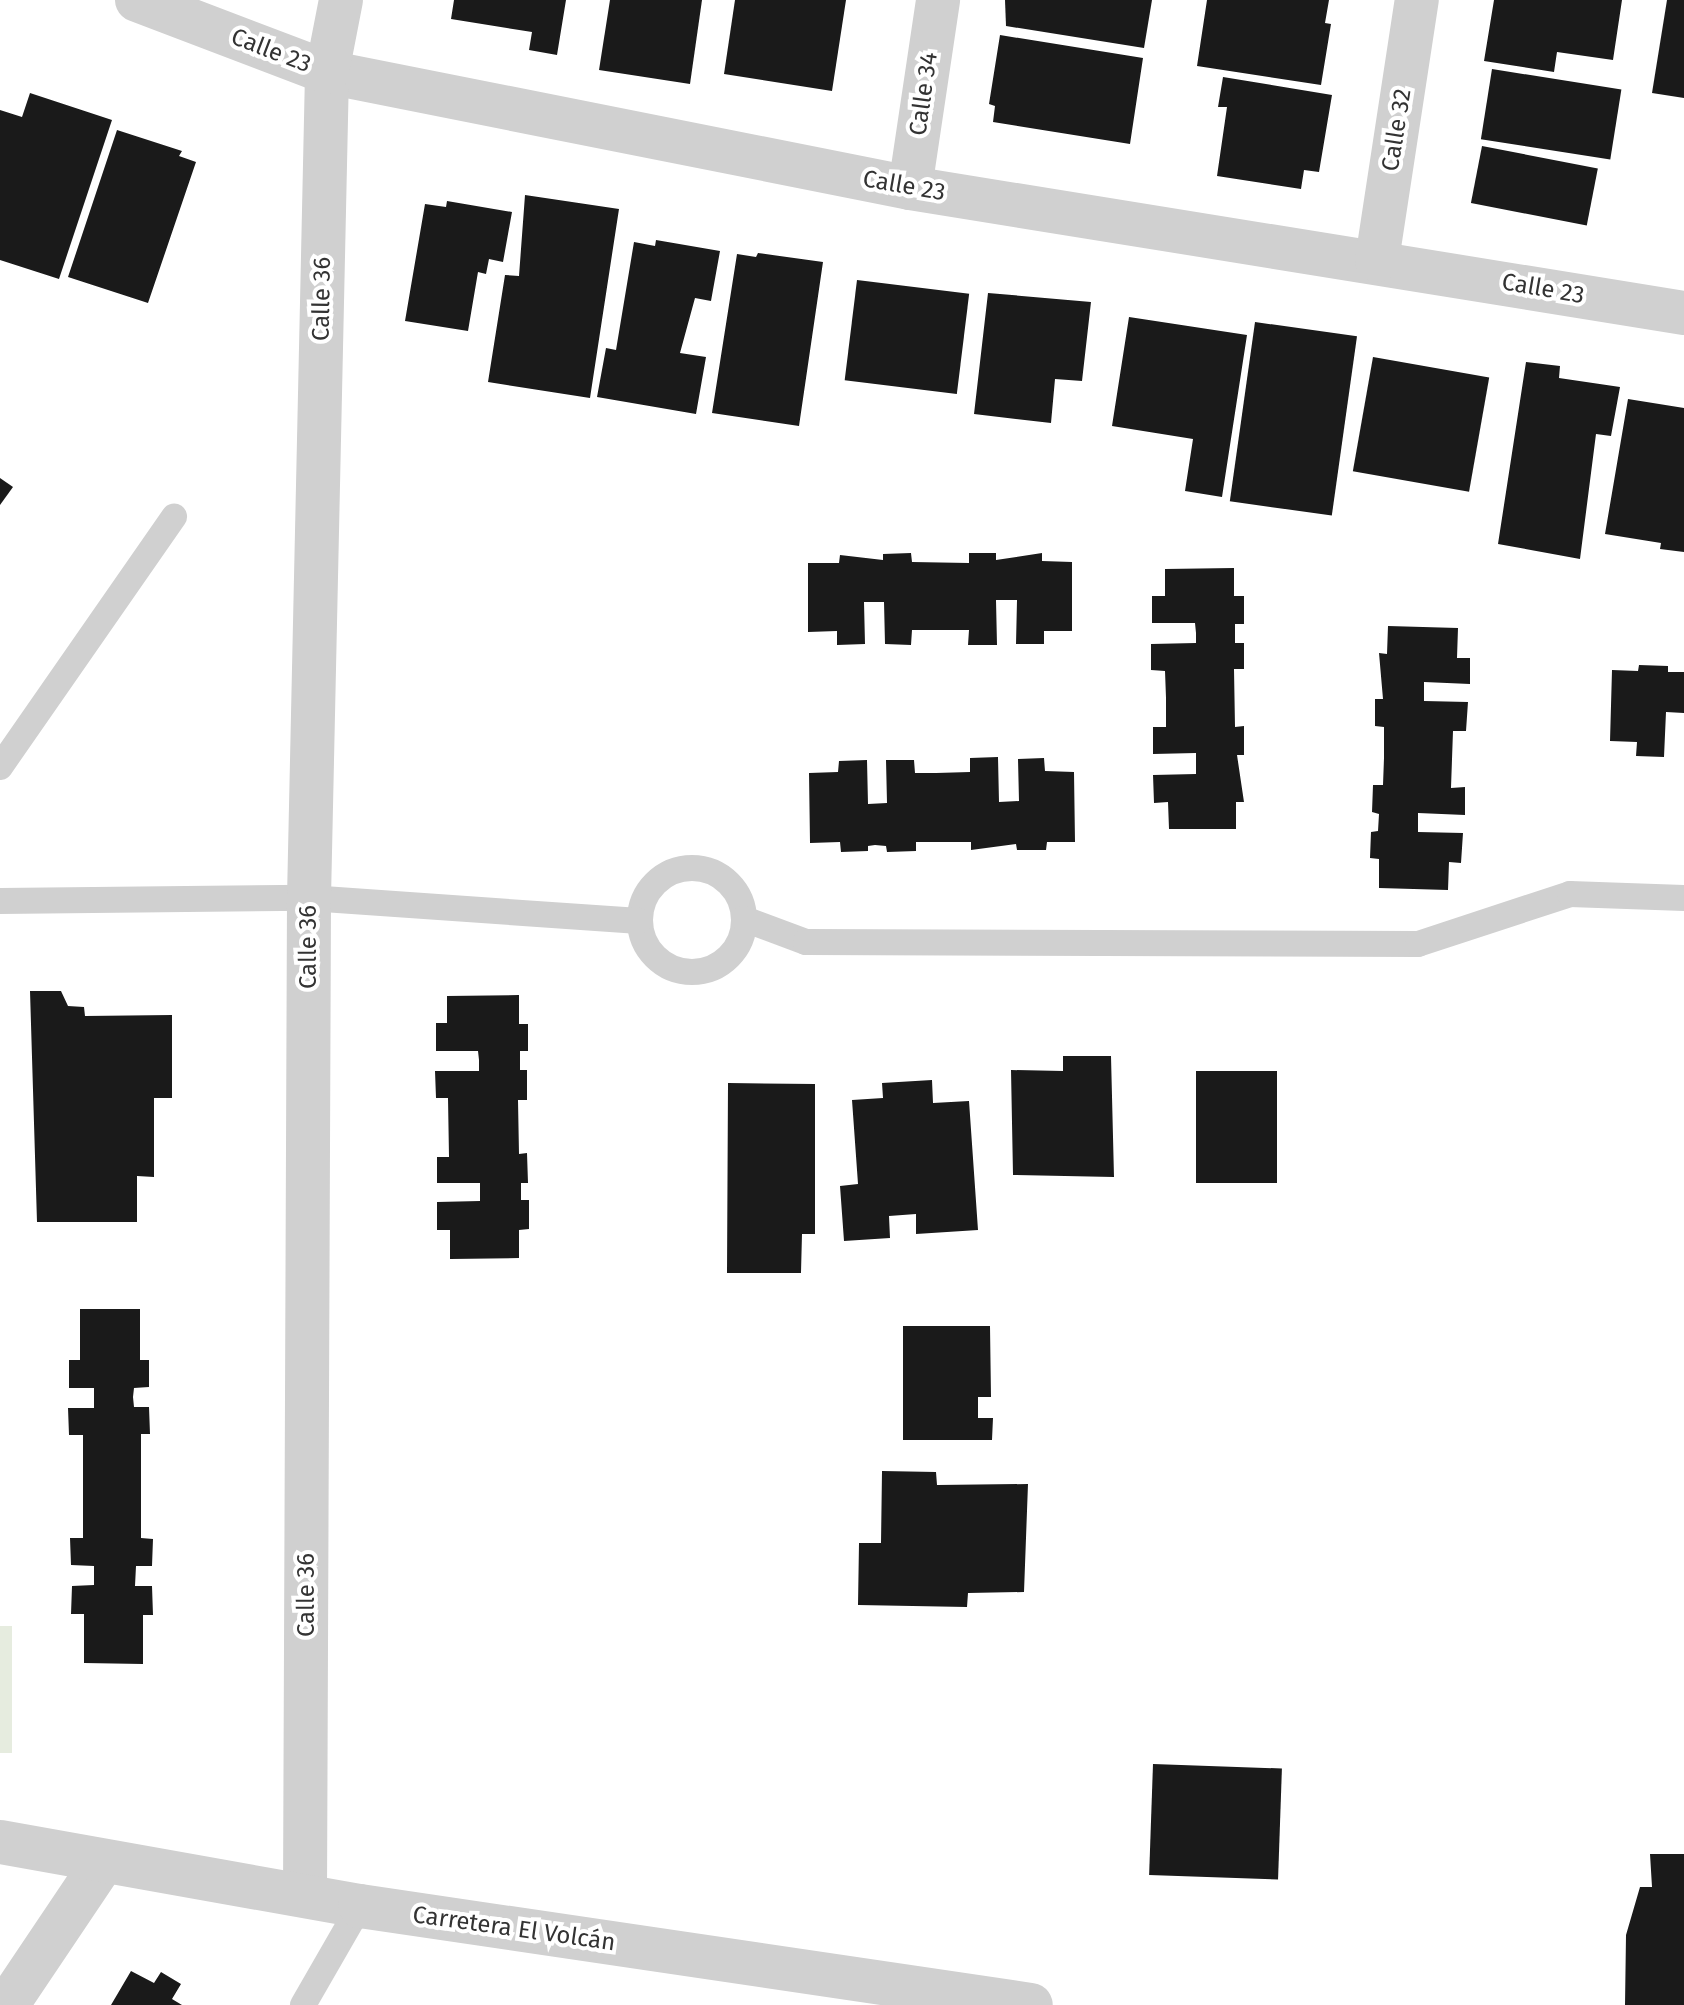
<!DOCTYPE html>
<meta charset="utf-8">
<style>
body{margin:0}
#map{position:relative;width:1684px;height:2005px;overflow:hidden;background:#fff;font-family:"Fira Sans",sans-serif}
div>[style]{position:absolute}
.green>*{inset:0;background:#e6ecdf;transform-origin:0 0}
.building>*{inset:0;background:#1a1a1a;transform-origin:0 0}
.service>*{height:26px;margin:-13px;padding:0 13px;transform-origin:13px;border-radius:13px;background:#d0d0d0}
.service>.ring{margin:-13px;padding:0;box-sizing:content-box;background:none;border:26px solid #d0d0d0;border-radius:50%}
.minor>*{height:44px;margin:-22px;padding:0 22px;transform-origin:22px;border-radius:22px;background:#d0d0d0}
.tertiary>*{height:44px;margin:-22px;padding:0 22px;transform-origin:22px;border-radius:22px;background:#d0d0d0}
span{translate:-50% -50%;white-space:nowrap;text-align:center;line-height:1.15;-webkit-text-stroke:8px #fff;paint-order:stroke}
.street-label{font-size:24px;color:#333}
</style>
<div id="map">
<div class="green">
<i style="left:0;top:1626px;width:12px;height:127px"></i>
</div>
<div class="building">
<i style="clip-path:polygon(454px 0,566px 0,557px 55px,529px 50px,532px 32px,451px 19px)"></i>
<i style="clip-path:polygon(610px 0,702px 0,690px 84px,599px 70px)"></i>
<i style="clip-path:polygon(735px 0,846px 0,832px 91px,724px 74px)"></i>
<i style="clip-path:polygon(1005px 0,1152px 0,1144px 48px,1006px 26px)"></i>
<i style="clip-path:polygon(1207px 0,1329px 0,1325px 23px,1331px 24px,1321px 85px,1197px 66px)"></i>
<i style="clip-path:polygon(1494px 0,1622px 0,1613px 60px,1557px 52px,1554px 72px,1484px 61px)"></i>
<i style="clip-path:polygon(1667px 0,1684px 0,1684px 98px,1652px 93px)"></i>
<i style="clip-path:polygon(1000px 35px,1143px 58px,1130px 144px,993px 122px,995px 106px,989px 104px)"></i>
<i style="left:1492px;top:69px;width:131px;height:71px;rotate:9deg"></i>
<i style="clip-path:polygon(1223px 77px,1332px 95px,1319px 172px,1304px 170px,1301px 189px,1217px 176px,1227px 107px,1218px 107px)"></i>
<i style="clip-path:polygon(30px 93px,112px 120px,59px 279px,0 260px,0 110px,22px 117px)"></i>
<i style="clip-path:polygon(117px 130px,182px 151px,179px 156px,196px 162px,148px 303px,68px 277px)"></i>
<i style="left:1482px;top:146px;width:118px;height:58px;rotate:11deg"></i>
<i style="clip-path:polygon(525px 195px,619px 209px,590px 398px,488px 382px,505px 275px,519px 276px)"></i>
<i style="clip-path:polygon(447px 201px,512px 212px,503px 262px,489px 259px,486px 274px,478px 272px,468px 331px,405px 321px,425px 204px,446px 207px)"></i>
<i style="clip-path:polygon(656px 240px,720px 251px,711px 301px,695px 298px,680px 353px,706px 357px,696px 414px,597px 397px,606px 348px,616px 350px,634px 242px,655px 246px)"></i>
<i style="clip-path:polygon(758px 253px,823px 262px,799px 426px,712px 413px,737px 254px,756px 257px)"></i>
<i style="left:857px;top:280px;width:113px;height:101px;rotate:7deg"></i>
<i style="clip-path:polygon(988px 293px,1091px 302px,1082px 381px,1055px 379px,1051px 423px,974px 414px)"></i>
<i style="clip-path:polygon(1129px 317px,1247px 335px,1222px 497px,1185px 491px,1193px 439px,1112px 426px)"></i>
<i style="left:1255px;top:322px;width:103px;height:181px;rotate:8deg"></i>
<i style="left:1373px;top:357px;width:118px;height:116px;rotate:10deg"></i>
<i style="clip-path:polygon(1526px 362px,1560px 366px,1559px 378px,1620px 387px,1611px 436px,1596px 434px,1580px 559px,1498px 544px)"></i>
<i style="clip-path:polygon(1628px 399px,1684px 408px,1684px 552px,1660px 549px,1661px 543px,1605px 534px)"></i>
<i style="clip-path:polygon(0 478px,13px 487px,0 505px)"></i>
<i style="clip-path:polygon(911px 553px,912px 562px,969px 563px,969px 553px,996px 553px,996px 560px,1042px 553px,1042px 561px,1072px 562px,1072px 631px,1044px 631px,1044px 644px,1016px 644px,1017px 600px,996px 600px,997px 645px,968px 645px,969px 630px,912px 630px,911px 645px,885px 644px,884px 602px,864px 602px,865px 644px,837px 645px,837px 631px,808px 632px,808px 563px,839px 563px,840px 555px,883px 560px,883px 554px)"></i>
<i style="clip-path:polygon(1234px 568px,1234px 596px,1244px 596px,1244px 624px,1235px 624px,1235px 643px,1244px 643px,1244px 669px,1234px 669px,1235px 727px,1244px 726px,1244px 755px,1237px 755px,1244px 802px,1236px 802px,1236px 829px,1169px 829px,1168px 802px,1154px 803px,1153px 775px,1196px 774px,1196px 753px,1153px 754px,1153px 727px,1166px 727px,1166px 698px,1165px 671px,1151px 670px,1151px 644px,1196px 643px,1196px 633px,1195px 623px,1152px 623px,1152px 596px,1165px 596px,1165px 569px)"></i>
<i style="clip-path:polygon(1388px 626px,1458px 628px,1457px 658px,1470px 658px,1470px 684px,1424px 682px,1424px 701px,1468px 702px,1466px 731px,1453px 731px,1451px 788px,1465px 787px,1465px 815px,1418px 813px,1418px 832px,1463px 833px,1461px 863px,1449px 862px,1448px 890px,1379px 888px,1379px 859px,1370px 858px,1371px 832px,1378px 831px,1379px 814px,1372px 812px,1373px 785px,1383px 785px,1384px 758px,1384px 727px,1375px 726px,1375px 699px,1383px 699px,1379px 653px,1387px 654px)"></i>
<i style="clip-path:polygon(1639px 665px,1668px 666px,1668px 672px,1684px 672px,1684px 713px,1666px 712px,1664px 757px,1636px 756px,1637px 742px,1610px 741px,1612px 670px,1638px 671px)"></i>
<i style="clip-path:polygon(998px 757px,999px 802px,1019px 801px,1018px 759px,1044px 758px,1045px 771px,1074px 772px,1075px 842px,1047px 842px,1046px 850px,1017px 850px,1016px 844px,971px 850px,971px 842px,916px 842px,916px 851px,887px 852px,886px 846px,875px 845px,868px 846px,868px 851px,841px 852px,840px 842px,810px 843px,809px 773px,838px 772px,839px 761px,867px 760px,868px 804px,887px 803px,886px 760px,914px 760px,915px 773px,936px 773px,970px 772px,970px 758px)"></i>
<i style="clip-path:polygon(30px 991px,61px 991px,68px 1006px,84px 1007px,85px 1016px,172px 1015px,172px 1098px,154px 1098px,154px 1177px,137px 1176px,137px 1222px,37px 1222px)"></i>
<i style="clip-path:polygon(519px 995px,519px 1024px,528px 1024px,528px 1051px,520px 1051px,520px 1070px,527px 1070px,527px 1100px,518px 1100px,519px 1154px,527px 1153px,528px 1183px,521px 1183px,521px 1200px,529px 1200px,529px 1229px,519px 1230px,519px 1258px,450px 1259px,450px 1230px,437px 1230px,437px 1202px,480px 1201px,480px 1183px,437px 1183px,437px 1157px,449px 1157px,448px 1098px,436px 1098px,435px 1071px,479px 1071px,479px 1060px,478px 1051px,436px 1051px,436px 1023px,447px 1023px,447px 996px)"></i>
<i style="clip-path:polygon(1063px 1056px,1111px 1056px,1114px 1177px,1013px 1175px,1011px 1070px,1063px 1071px)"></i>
<i style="left:1196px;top:1071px;width:81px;height:112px"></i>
<i style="clip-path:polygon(932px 1080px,933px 1103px,969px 1101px,978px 1230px,916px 1234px,916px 1214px,889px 1216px,890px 1238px,844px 1241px,840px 1186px,858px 1184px,852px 1100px,883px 1098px,882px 1083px)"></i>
<i style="clip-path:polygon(728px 1083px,815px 1084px,815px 1234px,802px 1234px,801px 1273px,727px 1273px)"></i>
<i style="clip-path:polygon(80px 1309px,140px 1309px,140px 1360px,149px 1360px,149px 1387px,134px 1388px,133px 1397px,134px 1407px,149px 1407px,150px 1434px,141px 1434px,141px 1538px,153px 1539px,152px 1566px,136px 1566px,135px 1586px,152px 1586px,153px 1615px,143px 1615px,143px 1664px,84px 1663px,84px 1614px,71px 1614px,72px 1586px,94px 1585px,94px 1566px,71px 1565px,70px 1538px,83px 1538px,83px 1435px,69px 1435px,68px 1408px,94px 1408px,94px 1388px,69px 1388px,69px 1360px,80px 1360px)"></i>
<i style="clip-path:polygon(903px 1326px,990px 1326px,991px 1397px,978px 1397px,978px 1418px,993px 1418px,992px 1440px,903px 1440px)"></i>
<i style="clip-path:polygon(882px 1471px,936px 1472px,937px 1485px,1028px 1484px,1024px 1592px,968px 1593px,967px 1607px,858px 1605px,859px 1543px,881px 1543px)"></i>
<i style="left:1153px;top:1764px;width:129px;height:111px;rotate:2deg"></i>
<i style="clip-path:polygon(1650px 1854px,1684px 1854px,1684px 2005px,1625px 2005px,1626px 1935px,1640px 1887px,1652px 1887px)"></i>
<i style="clip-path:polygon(131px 1971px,154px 1983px,161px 1972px,181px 1984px,172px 1999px,182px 2005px,111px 2005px)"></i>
</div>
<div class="service">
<i style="left:0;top:767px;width:305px;rotate:-55.2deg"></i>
<i class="ring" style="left:640px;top:868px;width:78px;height:78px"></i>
<i style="left:0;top:901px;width:309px;rotate:-0.6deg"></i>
<i style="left:309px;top:898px;width:331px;rotate:4deg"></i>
<i style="left:744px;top:919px;width:66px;rotate:20.4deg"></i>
<i style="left:806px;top:942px;width:612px;rotate:0.19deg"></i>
<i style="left:1418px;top:944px;width:160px;rotate:-18.2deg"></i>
<i style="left:1570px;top:894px;width:114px;rotate:2deg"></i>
<i style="left:303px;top:2005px;width:114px;rotate:-60.1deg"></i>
</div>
<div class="minor">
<i style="left:137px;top:0;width:203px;rotate:20.8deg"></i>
<i style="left:327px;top:72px;width:594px;rotate:11.25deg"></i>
<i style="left:910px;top:188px;width:784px;rotate:9.17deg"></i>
<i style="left:910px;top:188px;width:190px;rotate:-81.5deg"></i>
<i style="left:1377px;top:260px;width:263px;rotate:-81.3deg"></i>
<i style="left:305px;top:1895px;width:997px;rotate:-89.77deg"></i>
<i style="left:309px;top:898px;width:826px;rotate:-88.75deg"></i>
<i style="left:327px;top:72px;width:73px;rotate:-79deg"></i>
<i style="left:7px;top:2005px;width:172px;rotate:-56.1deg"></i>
</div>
<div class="tertiary">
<i style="left:0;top:1842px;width:366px;rotate:10.1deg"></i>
<i style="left:360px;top:1906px;width:678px;rotate:8.39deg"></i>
</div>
<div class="street-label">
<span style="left:271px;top:51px;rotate:21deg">Calle 23</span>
<span style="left:924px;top:94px;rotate:-82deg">Calle 34</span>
<span style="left:1397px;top:130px;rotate:-81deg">Calle 32</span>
<span style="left:904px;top:186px;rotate:10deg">Calle 23</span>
<span style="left:1543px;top:289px;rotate:10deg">Calle 23</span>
<span style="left:322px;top:299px;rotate:-89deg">Calle 36</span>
<span style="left:309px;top:947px;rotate:-90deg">Calle 36</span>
<span style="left:307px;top:1595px;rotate:-90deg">Calle 36</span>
<span style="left:514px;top:1929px;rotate:8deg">Carretera El Volcán</span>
</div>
</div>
